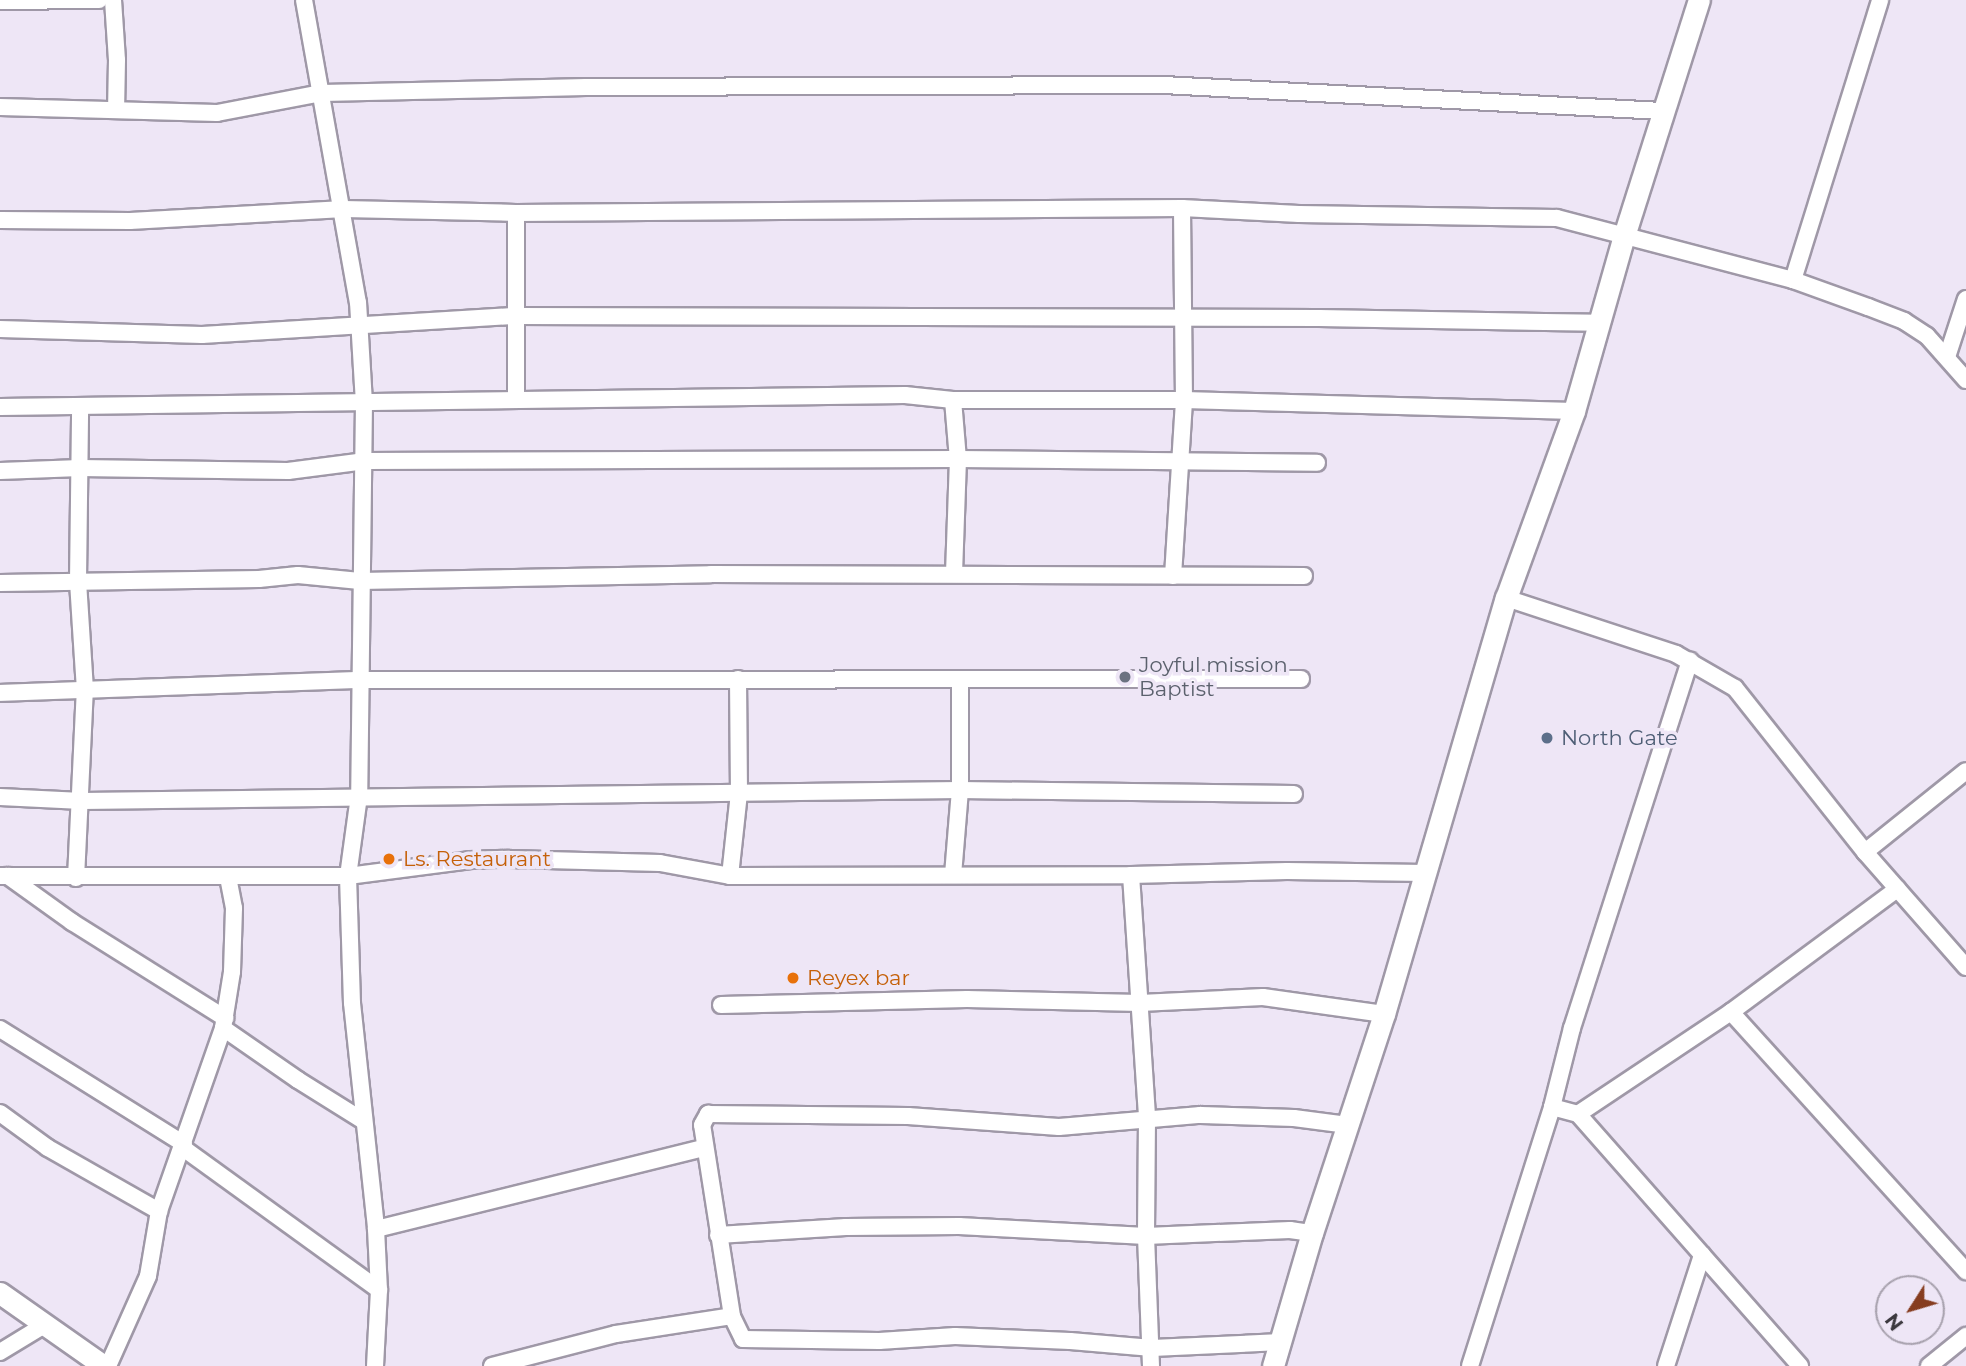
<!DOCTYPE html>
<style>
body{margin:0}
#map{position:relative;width:1966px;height:1366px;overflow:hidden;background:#eee6f6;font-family:Montserrat,sans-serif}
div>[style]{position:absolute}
.roads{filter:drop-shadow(2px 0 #9f98a7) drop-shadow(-2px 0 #9f98a7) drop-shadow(0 2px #9f98a7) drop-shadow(0 -2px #9f98a7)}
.minor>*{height:16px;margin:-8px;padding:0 8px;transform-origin:8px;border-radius:8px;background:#fff}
.tertiary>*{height:21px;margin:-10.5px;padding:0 10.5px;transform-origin:10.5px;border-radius:10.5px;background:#fff}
.dots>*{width:19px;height:19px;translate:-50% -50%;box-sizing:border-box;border:4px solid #eee6f6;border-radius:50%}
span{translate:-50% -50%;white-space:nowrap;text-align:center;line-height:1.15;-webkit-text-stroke:7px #eee6f6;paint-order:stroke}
.worship-label{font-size:21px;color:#5b616d}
.left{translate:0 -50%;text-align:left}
.service-label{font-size:21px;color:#4e5e75}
.food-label{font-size:21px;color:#c56008}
.north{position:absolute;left:1875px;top:1275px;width:70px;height:70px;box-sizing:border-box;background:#eee6f6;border:2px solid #a7a1ad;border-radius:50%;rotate:233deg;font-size:19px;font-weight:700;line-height:28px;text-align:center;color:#3c393f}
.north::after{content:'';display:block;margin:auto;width:24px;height:32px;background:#863d20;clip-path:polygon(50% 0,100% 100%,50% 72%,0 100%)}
</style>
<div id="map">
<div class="roads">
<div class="minor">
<i style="left:113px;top:0;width:60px;rotate:86.2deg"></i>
<i style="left:117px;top:60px;width:50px;rotate:91.1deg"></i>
<i style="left:304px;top:0;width:307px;rotate:79.9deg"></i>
<i style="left:358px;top:302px;width:100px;rotate:86.6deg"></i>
<i style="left:364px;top:402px;width:394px;rotate:90.7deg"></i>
<i style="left:359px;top:796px;width:81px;rotate:97.8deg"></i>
<i style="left:348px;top:876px;width:127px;rotate:88.2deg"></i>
<i style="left:352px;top:1003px;width:227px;rotate:83.9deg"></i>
<i style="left:376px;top:1229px;width:61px;rotate:87.2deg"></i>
<i style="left:379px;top:1290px;width:76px;rotate:93deg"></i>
<i style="left:0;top:1px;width:99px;rotate:-0.6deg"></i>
<i style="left:0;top:107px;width:217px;rotate:1.6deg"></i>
<i style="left:217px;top:113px;width:107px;rotate:-10.8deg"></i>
<i style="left:322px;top:93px;width:264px;rotate:-1.3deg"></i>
<i style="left:586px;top:87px;width:577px;rotate:-0.2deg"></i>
<i style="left:1163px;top:85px;width:501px;rotate:2.98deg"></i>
<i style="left:0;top:220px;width:130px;rotate:0.4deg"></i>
<i style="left:130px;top:221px;width:214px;rotate:-3.2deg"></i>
<i style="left:344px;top:209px;width:172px;rotate:1.3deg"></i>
<i style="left:516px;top:213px;width:666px;rotate:-0.43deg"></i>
<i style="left:1182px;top:208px;width:117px;rotate:2.9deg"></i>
<i style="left:1299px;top:214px;width:258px;rotate:0.9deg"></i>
<i style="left:1557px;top:218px;width:244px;rotate:14.7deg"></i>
<i style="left:1793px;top:280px;width:80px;rotate:19.8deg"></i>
<i style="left:1868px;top:307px;width:39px;rotate:21deg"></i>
<i style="left:1904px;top:321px;width:27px;rotate:33deg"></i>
<i style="left:1927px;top:336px;width:59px;rotate:48.4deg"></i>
<i style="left:1793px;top:280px;width:293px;rotate:-72.7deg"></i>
<i style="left:0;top:329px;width:202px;rotate:1.7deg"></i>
<i style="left:202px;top:335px;width:315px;rotate:-3.5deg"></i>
<i style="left:516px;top:316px;width:803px;rotate:0.14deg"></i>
<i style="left:1319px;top:318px;width:279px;rotate:1deg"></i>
<i style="left:1947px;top:357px;width:61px;rotate:-71.9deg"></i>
<i style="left:516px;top:399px;width:186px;rotate:-90deg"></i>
<i style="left:953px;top:400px;width:59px;rotate:85.2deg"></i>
<i style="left:958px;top:459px;width:115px;rotate:92deg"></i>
<i style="left:0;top:407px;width:905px;rotate:-0.76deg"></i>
<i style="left:905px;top:395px;width:48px;rotate:5.9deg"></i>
<i style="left:953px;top:400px;width:231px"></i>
<i style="left:1184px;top:400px;width:390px;rotate:1.6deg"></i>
<i style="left:0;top:471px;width:80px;rotate:-2.1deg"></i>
<i style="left:80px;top:468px;width:208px;rotate:0.8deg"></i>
<i style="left:288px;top:471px;width:78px;rotate:-7.4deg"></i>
<i style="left:365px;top:461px;width:593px;rotate:-0.19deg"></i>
<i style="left:958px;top:459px;width:359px;rotate:0.6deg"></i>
<i style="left:1173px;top:576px;width:176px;rotate:-86.4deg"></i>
<i style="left:1184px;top:400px;width:192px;rotate:-90.6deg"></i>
<i style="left:0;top:583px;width:259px;rotate:-0.9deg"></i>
<i style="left:259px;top:579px;width:39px;rotate:-6deg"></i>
<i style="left:298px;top:575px;width:62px;rotate:5.5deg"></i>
<i style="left:360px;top:581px;width:351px;rotate:-1.1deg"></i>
<i style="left:711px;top:574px;width:593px;rotate:0.19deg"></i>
<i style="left:1506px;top:598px;width:179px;rotate:18.2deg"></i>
<i style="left:1676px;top:654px;width:68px;rotate:30deg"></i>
<i style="left:1735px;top:688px;width:209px;rotate:51.6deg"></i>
<i style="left:1865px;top:852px;width:153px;rotate:48.7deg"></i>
<i style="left:0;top:693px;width:362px;rotate:-2.1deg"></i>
<i style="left:362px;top:680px;width:939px;rotate:-0.06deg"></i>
<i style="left:0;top:797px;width:82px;rotate:2.8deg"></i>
<i style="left:82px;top:801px;width:878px;rotate:-0.72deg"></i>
<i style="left:960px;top:790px;width:334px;rotate:0.7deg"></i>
<i style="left:1865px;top:852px;width:129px;rotate:-38.7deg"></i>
<i style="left:953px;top:875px;width:85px;rotate:-85.3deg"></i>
<i style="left:960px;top:790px;width:111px;rotate:-90deg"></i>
<i style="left:1131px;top:875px;width:245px;rotate:86.2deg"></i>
<i style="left:1147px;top:1119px;width:117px;rotate:90.5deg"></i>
<i style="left:1146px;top:1236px;width:130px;rotate:87.8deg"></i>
<i style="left:0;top:876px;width:348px"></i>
<i style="left:348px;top:876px;width:124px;rotate:-7.4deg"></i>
<i style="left:471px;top:860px;width:38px;rotate:-2deg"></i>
<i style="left:509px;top:859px;width:151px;rotate:1.5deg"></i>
<i style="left:660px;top:863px;width:71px;rotate:10.5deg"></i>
<i style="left:730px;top:876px;width:401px;rotate:-0.1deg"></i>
<i style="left:1131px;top:875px;width:156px;rotate:-1.5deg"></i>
<i style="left:1287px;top:871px;width:138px;rotate:0.8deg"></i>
<i style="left:8px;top:876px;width:79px;rotate:35.7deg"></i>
<i style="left:72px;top:922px;width:181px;rotate:32.1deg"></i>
<i style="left:730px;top:876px;width:83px;rotate:-83.8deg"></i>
<i style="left:739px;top:793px;width:114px;rotate:-90.5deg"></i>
<i style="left:76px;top:878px;width:188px;rotate:-87.3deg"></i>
<i style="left:85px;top:690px;width:109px;rotate:-93.7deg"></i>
<i style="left:78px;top:581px;width:174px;rotate:-89.3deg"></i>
<i style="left:721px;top:1005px;width:246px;rotate:-1.4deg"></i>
<i style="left:967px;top:999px;width:173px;rotate:1.3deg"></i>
<i style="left:1140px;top:1003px;width:123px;rotate:-2.8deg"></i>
<i style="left:1263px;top:997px;width:122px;rotate:8deg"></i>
<i style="left:1731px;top:1012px;width:350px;rotate:47.8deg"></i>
<i style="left:223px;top:1028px;width:91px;rotate:34.7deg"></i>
<i style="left:298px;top:1080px;width:75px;rotate:32deg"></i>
<i style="left:0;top:1029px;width:217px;rotate:32deg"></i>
<i style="left:1552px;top:1107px;width:27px;rotate:15deg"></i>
<i style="left:1578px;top:1114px;width:336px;rotate:48.6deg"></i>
<i style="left:0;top:1113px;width:59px;rotate:36.1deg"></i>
<i style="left:48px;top:1148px;width:128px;rotate:29.6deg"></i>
<i style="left:1578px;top:1114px;width:184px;rotate:-33.7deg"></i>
<i style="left:1731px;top:1012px;width:207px;rotate:-36.5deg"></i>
<i style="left:183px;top:1148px;width:242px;rotate:35.9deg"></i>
<i style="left:376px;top:1229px;width:338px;rotate:-13.9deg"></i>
<i style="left:718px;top:1235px;width:128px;rotate:-3.6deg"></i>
<i style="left:846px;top:1227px;width:113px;rotate:-0.5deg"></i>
<i style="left:959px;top:1226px;width:187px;rotate:3.1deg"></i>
<i style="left:1146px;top:1236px;width:144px;rotate:-2.4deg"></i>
<i style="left:1290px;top:1230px;width:22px;rotate:8deg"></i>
<i style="left:1281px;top:1342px;width:129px;rotate:177.3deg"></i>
<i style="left:1152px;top:1348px;width:82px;rotate:-175.1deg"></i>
<i style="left:1070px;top:1341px;width:115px;rotate:-177.5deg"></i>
<i style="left:955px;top:1336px;width:76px;rotate:176.2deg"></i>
<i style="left:879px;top:1341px;width:136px;rotate:-179.2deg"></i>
<i style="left:743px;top:1339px;width:25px;rotate:-116deg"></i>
<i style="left:732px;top:1316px;width:193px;rotate:-98.9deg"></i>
<i style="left:702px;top:1125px;width:13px;rotate:-61deg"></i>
<i style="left:708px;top:1114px;width:200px;rotate:0.6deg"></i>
<i style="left:908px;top:1116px;width:151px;rotate:4.2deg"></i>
<i style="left:1059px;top:1127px;width:142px;rotate:-4.9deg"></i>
<i style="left:1200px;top:1115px;width:94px;rotate:1.8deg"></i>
<i style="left:1294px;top:1118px;width:54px;rotate:7.4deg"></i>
<i style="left:0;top:1352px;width:54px;rotate:-31.3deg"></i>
<i style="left:108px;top:1366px;width:98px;rotate:-66deg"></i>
<i style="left:148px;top:1276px;width:66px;rotate:-80.4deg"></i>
<i style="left:159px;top:1211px;width:194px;rotate:-70.7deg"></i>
<i style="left:223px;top:1028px;width:57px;rotate:-80.9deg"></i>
<i style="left:232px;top:972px;width:64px;rotate:-88.2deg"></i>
<i style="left:234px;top:908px;width:32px;rotate:-101deg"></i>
<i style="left:492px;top:1366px;width:128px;rotate:-14.5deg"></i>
<i style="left:616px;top:1334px;width:117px;rotate:-8.8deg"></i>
<i style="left:1470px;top:1366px;width:272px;rotate:-72.4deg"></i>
<i style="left:1552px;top:1107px;width:81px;rotate:-75.8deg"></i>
<i style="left:1572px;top:1028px;width:386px;rotate:-72.2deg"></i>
<i style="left:1666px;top:1366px;width:117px;rotate:-72deg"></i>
<i style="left:1929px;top:1366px;width:48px;rotate:-39deg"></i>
</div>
<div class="tertiary">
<i style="left:0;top:1293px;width:127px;rotate:35.1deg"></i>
<i style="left:1273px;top:1366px;width:139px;rotate:-73.7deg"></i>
<i style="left:1312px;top:1233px;width:231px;rotate:-71.8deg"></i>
<i style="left:1384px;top:1014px;width:434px;rotate:-73.7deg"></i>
<i style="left:1506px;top:598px;width:199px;rotate:-70deg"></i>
<i style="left:1574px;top:411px;width:182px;rotate:-74.1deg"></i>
<i style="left:1624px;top:236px;width:248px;rotate:-72.4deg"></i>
</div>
</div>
<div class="dots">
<i style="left:1125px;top:677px;background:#6b7280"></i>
<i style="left:1547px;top:738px;background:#5c6f8a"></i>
<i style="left:389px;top:859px;background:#e8710a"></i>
<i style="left:793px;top:978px;background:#e8710a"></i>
</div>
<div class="worship-label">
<span class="left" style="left:1139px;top:677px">Joyful mission<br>Baptist</span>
</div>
<div class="service-label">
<span class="left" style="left:1561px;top:738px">North Gate</span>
</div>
<div class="food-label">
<span class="left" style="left:403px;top:859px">Ls. Restaurant</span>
<span class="left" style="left:807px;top:978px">Reyex bar</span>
</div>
<div class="north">N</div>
</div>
